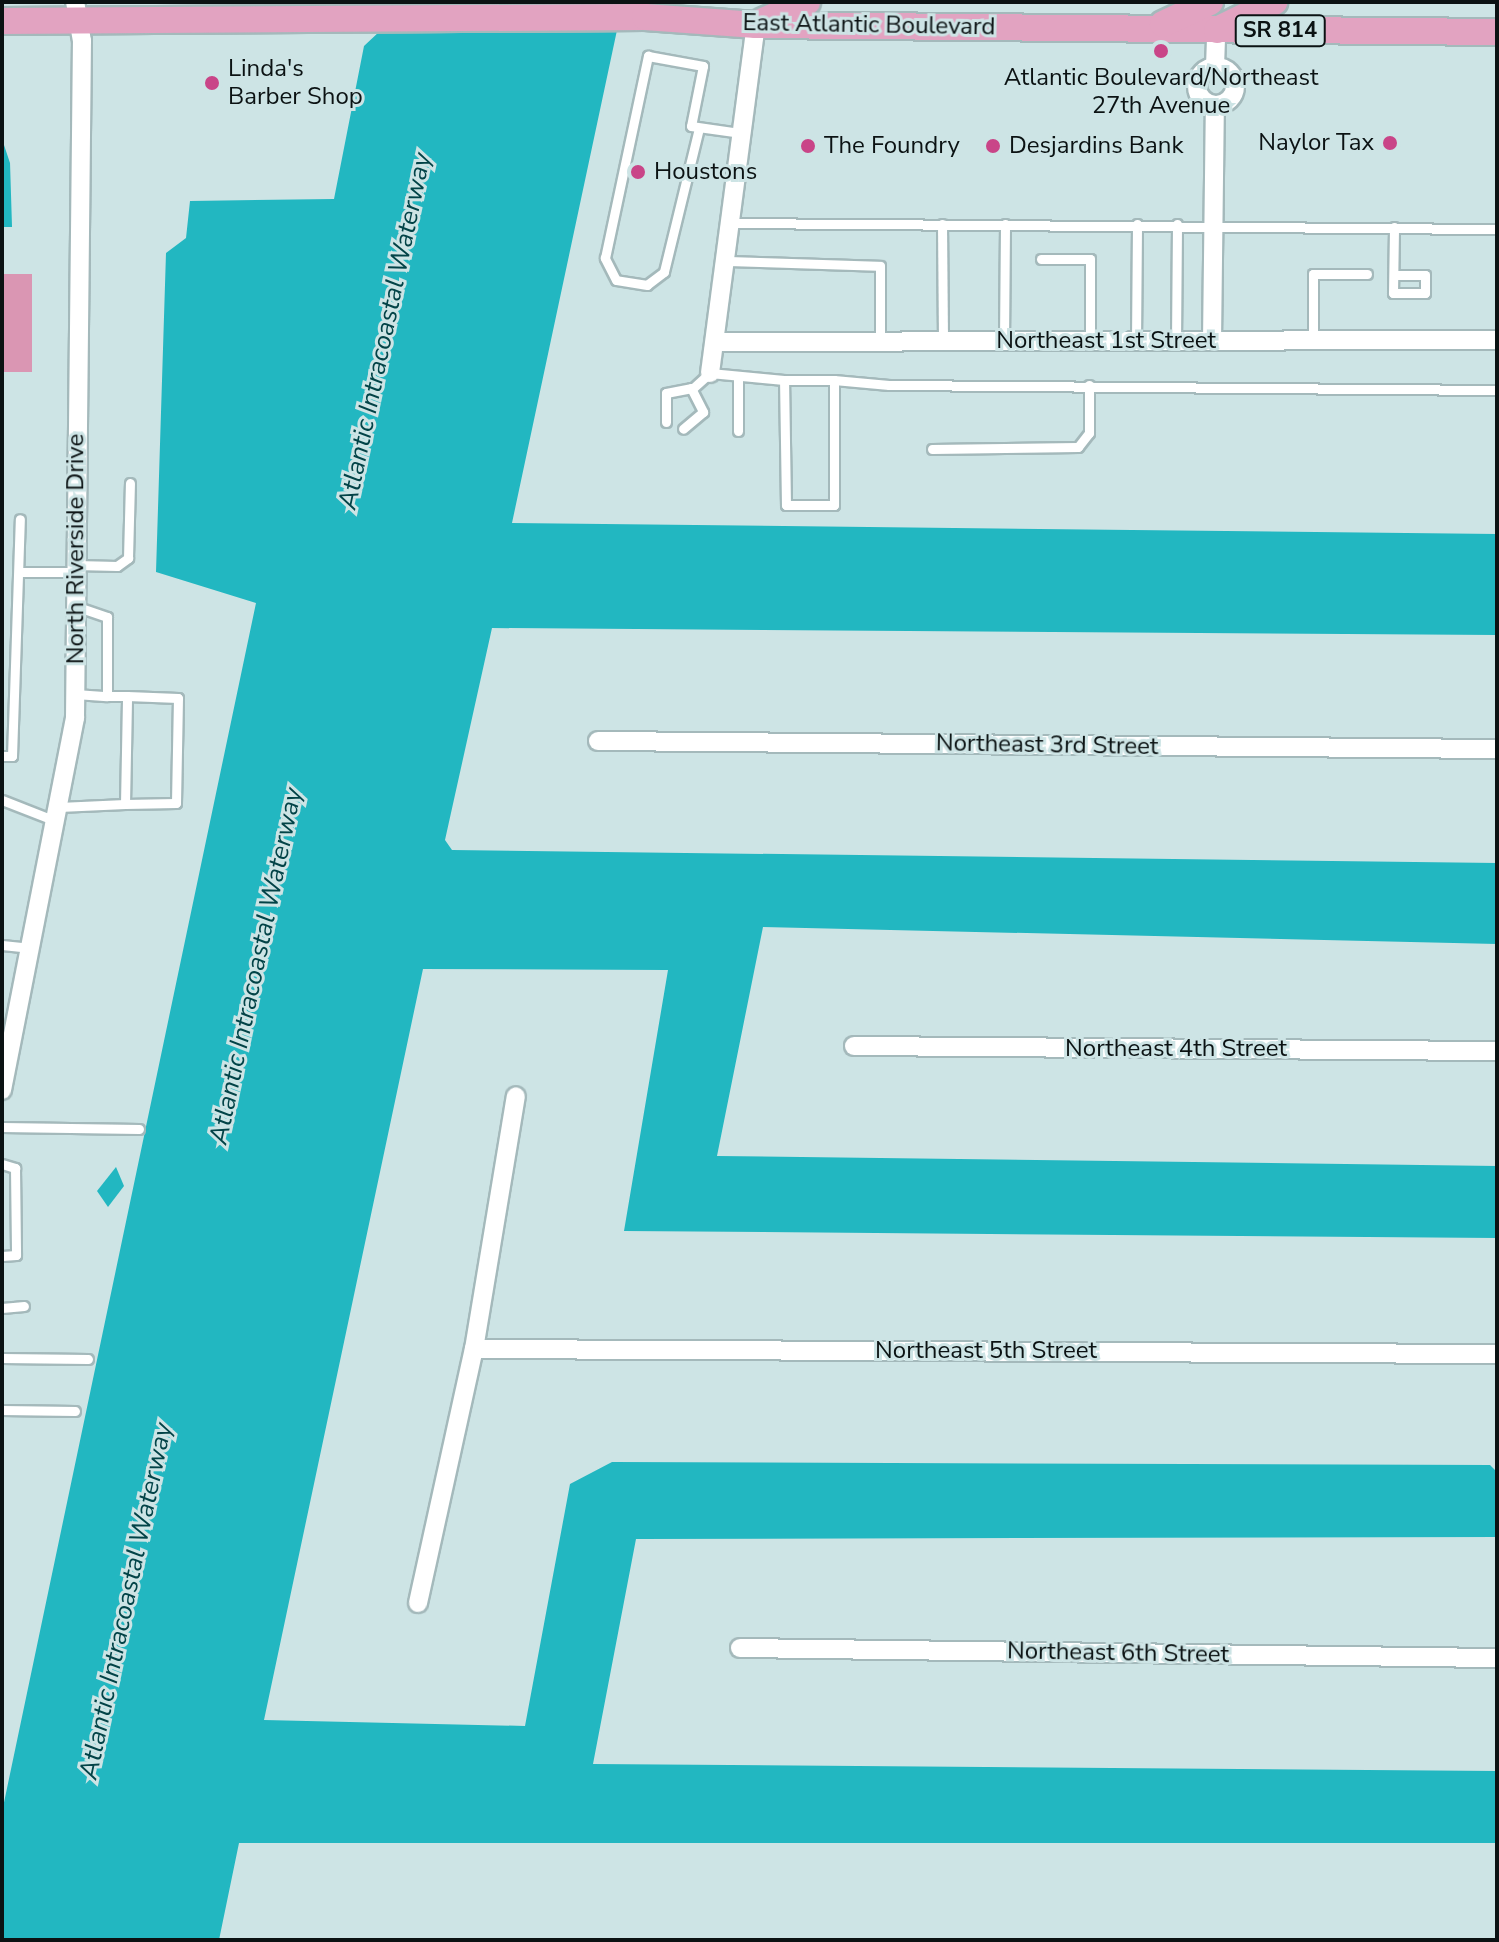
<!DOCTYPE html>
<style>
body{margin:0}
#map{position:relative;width:1499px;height:1942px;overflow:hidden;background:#cde4e5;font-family:"Nunito Sans",sans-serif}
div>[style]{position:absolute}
.green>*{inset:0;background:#da96b3;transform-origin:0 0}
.water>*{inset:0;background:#22b7c1}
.roads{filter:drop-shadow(2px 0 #a4b9bb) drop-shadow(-2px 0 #a4b9bb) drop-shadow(0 2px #a4b9bb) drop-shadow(0 -2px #a4b9bb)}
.lane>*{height:9px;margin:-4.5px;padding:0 4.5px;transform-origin:4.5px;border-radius:4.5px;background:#fff}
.street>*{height:18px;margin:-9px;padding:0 9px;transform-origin:9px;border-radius:9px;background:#fff}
.street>.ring{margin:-9px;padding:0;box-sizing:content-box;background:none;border:18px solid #fff;border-radius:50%}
.primary>*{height:26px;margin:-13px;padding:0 13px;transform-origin:13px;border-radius:13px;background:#e2a3c1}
.dots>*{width:22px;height:22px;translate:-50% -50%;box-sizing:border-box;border:4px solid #cde4e5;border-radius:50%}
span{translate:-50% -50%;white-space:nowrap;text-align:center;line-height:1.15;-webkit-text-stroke:6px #cde4e5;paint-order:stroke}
.shield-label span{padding:2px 6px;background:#cde4e5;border:2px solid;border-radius:6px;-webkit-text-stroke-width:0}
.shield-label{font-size:22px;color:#0b1213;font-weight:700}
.street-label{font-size:24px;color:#0b1213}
.poi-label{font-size:24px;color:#0b1213}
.left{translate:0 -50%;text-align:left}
.right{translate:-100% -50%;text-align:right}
.water-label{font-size:26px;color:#024347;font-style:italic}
.frame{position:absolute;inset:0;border:4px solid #0b1213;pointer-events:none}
</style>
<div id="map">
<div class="green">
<i style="left:2px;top:274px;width:30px;height:98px"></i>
</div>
<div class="water">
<i style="clip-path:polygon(379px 2px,623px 2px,512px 523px,1497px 534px,1497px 635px,492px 628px,445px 840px,452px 850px,1497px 863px,1497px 944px,763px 927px,717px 1156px,1497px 1166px,1497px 1238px,624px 1231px,668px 970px,423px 969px,264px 1720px,525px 1726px,570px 1484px,612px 1462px,1490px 1465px,1497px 1472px,1497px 1537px,636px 1539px,593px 1764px,1497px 1771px,1497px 1843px,239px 1843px,219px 1940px,2px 1940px,2px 1812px,256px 603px,156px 572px,166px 253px,186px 238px,190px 201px,334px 199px,364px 46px,380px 31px)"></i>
<i style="clip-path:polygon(2px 139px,10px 163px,12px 227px,2px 227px)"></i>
<i style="clip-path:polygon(116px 1167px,124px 1186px,108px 1207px,97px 1191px)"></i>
</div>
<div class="roads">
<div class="lane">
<i style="left:699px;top:128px;width:148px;rotate:103.7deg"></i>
<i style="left:664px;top:272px;width:21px;rotate:143deg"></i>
<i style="left:647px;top:285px;width:31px;rotate:-171deg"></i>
<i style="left:616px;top:280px;width:25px;rotate:-117deg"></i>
<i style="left:605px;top:258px;width:207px;rotate:-78deg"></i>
<i style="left:648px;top:56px;width:56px;rotate:10.3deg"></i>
<i style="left:703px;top:66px;width:61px;rotate:101.3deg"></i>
<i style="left:691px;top:126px;width:49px;rotate:8.1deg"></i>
<i style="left:730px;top:223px;width:767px;rotate:0.45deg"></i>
<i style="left:942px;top:224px;width:117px;rotate:89.5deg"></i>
<i style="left:1041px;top:259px;width:49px"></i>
<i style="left:1090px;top:259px;width:82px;rotate:90deg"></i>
<i style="left:725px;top:261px;width:155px;rotate:1.8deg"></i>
<i style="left:880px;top:266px;width:76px;rotate:90deg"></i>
<i style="left:1394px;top:275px;width:31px"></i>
<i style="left:1425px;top:275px;width:18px;rotate:90deg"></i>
<i style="left:1425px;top:293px;width:32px;rotate:180deg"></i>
<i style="left:1393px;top:293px;width:66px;rotate:-89.1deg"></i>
<i style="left:1313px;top:340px;width:66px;rotate:-90deg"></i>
<i style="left:1313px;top:274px;width:54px"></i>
<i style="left:1004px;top:341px;width:117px;rotate:-89.5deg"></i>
<i style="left:1136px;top:341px;width:117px;rotate:-89.5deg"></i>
<i style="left:1176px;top:341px;width:117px;rotate:-89.5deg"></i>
<i style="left:834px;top:380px;width:125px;rotate:90deg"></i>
<i style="left:834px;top:505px;width:48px;rotate:180deg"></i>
<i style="left:786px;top:505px;width:125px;rotate:-90.9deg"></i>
<i style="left:784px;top:380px;width:50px"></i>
<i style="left:834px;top:380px;width:55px;rotate:5.2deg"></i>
<i style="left:889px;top:385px;width:608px;rotate:0.47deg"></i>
<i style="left:692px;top:389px;width:24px;rotate:-42deg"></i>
<i style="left:710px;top:373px;width:74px;rotate:5.4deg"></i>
<i style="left:666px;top:422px;width:29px;rotate:-90deg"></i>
<i style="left:666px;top:393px;width:25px;rotate:-11deg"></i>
<i style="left:691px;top:388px;width:27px;rotate:63deg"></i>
<i style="left:703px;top:412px;width:26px;rotate:140deg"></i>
<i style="left:738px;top:431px;width:53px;rotate:-90deg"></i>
<i style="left:932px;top:449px;width:146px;rotate:-0.8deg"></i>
<i style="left:1078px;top:447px;width:18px;rotate:-52deg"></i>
<i style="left:1089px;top:433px;width:48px;rotate:-90deg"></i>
<i style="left:76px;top:565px;width:41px;rotate:1.4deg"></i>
<i style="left:117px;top:566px;width:14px;rotate:-36deg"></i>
<i style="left:128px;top:558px;width:75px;rotate:-88.5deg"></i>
<i style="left:19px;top:572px;width:57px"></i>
<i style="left:75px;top:606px;width:34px;rotate:19deg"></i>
<i style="left:107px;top:617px;width:79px;rotate:90deg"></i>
<i style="left:75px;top:694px;width:32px;rotate:4deg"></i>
<i style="left:107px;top:696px;width:20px"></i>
<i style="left:127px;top:696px;width:51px;rotate:2.2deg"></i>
<i style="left:178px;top:698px;width:105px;rotate:91.1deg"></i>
<i style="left:176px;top:803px;width:51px;rotate:178.9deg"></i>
<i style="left:125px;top:804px;width:108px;rotate:-88.9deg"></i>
<i style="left:2px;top:756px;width:10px"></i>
<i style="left:12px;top:756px;width:237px;rotate:-88.1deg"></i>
<i style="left:2px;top:800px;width:58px;rotate:21.3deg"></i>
<i style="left:59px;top:807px;width:66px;rotate:-2.6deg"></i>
<i style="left:2px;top:945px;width:29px;rotate:6deg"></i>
<i style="left:2px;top:1127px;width:137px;rotate:0.8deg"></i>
<i style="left:2px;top:1164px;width:14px;rotate:17deg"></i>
<i style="left:15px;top:1168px;width:87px;rotate:89.3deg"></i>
<i style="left:16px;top:1255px;width:14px;rotate:176deg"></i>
<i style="left:2px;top:1308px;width:22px;rotate:-5deg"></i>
<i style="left:2px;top:1358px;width:86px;rotate:0.7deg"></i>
<i style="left:2px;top:1410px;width:73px;rotate:0.8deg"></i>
</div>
<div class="street">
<i style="left:1215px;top:67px;width:36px;rotate:-88deg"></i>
<i class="ring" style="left:1197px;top:67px;width:20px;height:20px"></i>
<i style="left:1212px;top:341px;width:236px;rotate:-89.3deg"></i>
<i style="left:715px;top:342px;width:782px;rotate:-0.15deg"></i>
<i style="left:710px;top:373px;width:351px;rotate:-82.5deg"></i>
<i style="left:598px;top:741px;width:899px;rotate:0.51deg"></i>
<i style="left:854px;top:1046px;width:643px;rotate:0.45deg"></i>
<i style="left:2px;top:1090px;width:379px;rotate:-78.9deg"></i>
<i style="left:75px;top:718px;width:677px;rotate:-89.41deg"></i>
<i style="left:82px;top:41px;width:40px;rotate:-100deg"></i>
<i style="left:474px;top:1349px;width:1023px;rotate:0.28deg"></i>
<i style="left:418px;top:1603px;width:260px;rotate:-77.6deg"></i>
<i style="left:474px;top:1349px;width:256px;rotate:-80.6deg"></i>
<i style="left:740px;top:1648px;width:757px;rotate:0.76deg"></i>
</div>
<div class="primary">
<i style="left:2px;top:21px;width:643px;rotate:-0.36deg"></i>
<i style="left:645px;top:17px;width:111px;rotate:4.1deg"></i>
<i style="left:756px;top:25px;width:741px;rotate:0.54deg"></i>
<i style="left:763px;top:21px;width:48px;rotate:-23.4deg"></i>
<i style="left:1163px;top:24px;width:52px;rotate:-25.1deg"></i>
<i style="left:1217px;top:30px;width:64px;rotate:-26.2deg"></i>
</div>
</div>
<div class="dots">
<i style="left:1161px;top:51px;background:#c94588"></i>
<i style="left:212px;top:83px;background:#c94588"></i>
<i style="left:1390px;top:143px;background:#c94588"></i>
<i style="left:808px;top:146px;background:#c94588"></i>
<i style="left:993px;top:146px;background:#c94588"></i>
<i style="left:638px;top:172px;background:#c94588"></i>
</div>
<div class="shield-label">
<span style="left:1280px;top:31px">SR 814</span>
</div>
<div class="street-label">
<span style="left:869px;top:25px;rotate:1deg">East Atlantic Boulevard</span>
<span style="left:1106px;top:341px">Northeast 1st Street</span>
<span style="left:76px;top:549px;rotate:-90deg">North Riverside Drive</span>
<span style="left:1047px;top:745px;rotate:1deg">Northeast 3rd Street</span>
<span style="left:1176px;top:1049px">Northeast 4th Street</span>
<span style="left:986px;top:1351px">Northeast 5th Street</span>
<span style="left:1118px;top:1653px;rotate:1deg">Northeast 6th Street</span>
</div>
<div class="poi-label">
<span class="left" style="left:228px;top:83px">Linda's<br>Barber Shop</span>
<span style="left:1161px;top:92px">Atlantic Boulevard/Northeast<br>27th Avenue</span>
<span class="right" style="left:1374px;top:143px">Naylor Tax</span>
<span class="left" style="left:824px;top:146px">The Foundry</span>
<span class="left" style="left:1009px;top:146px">Desjardins Bank</span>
<span class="left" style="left:654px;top:172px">Houstons</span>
</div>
<div class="water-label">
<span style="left:385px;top:331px;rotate:-78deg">Atlantic Intracoastal Waterway</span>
<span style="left:256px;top:966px;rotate:-78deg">Atlantic Intracoastal Waterway</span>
<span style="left:126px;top:1601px;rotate:-78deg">Atlantic Intracoastal Waterway</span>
</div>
<div class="frame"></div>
</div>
